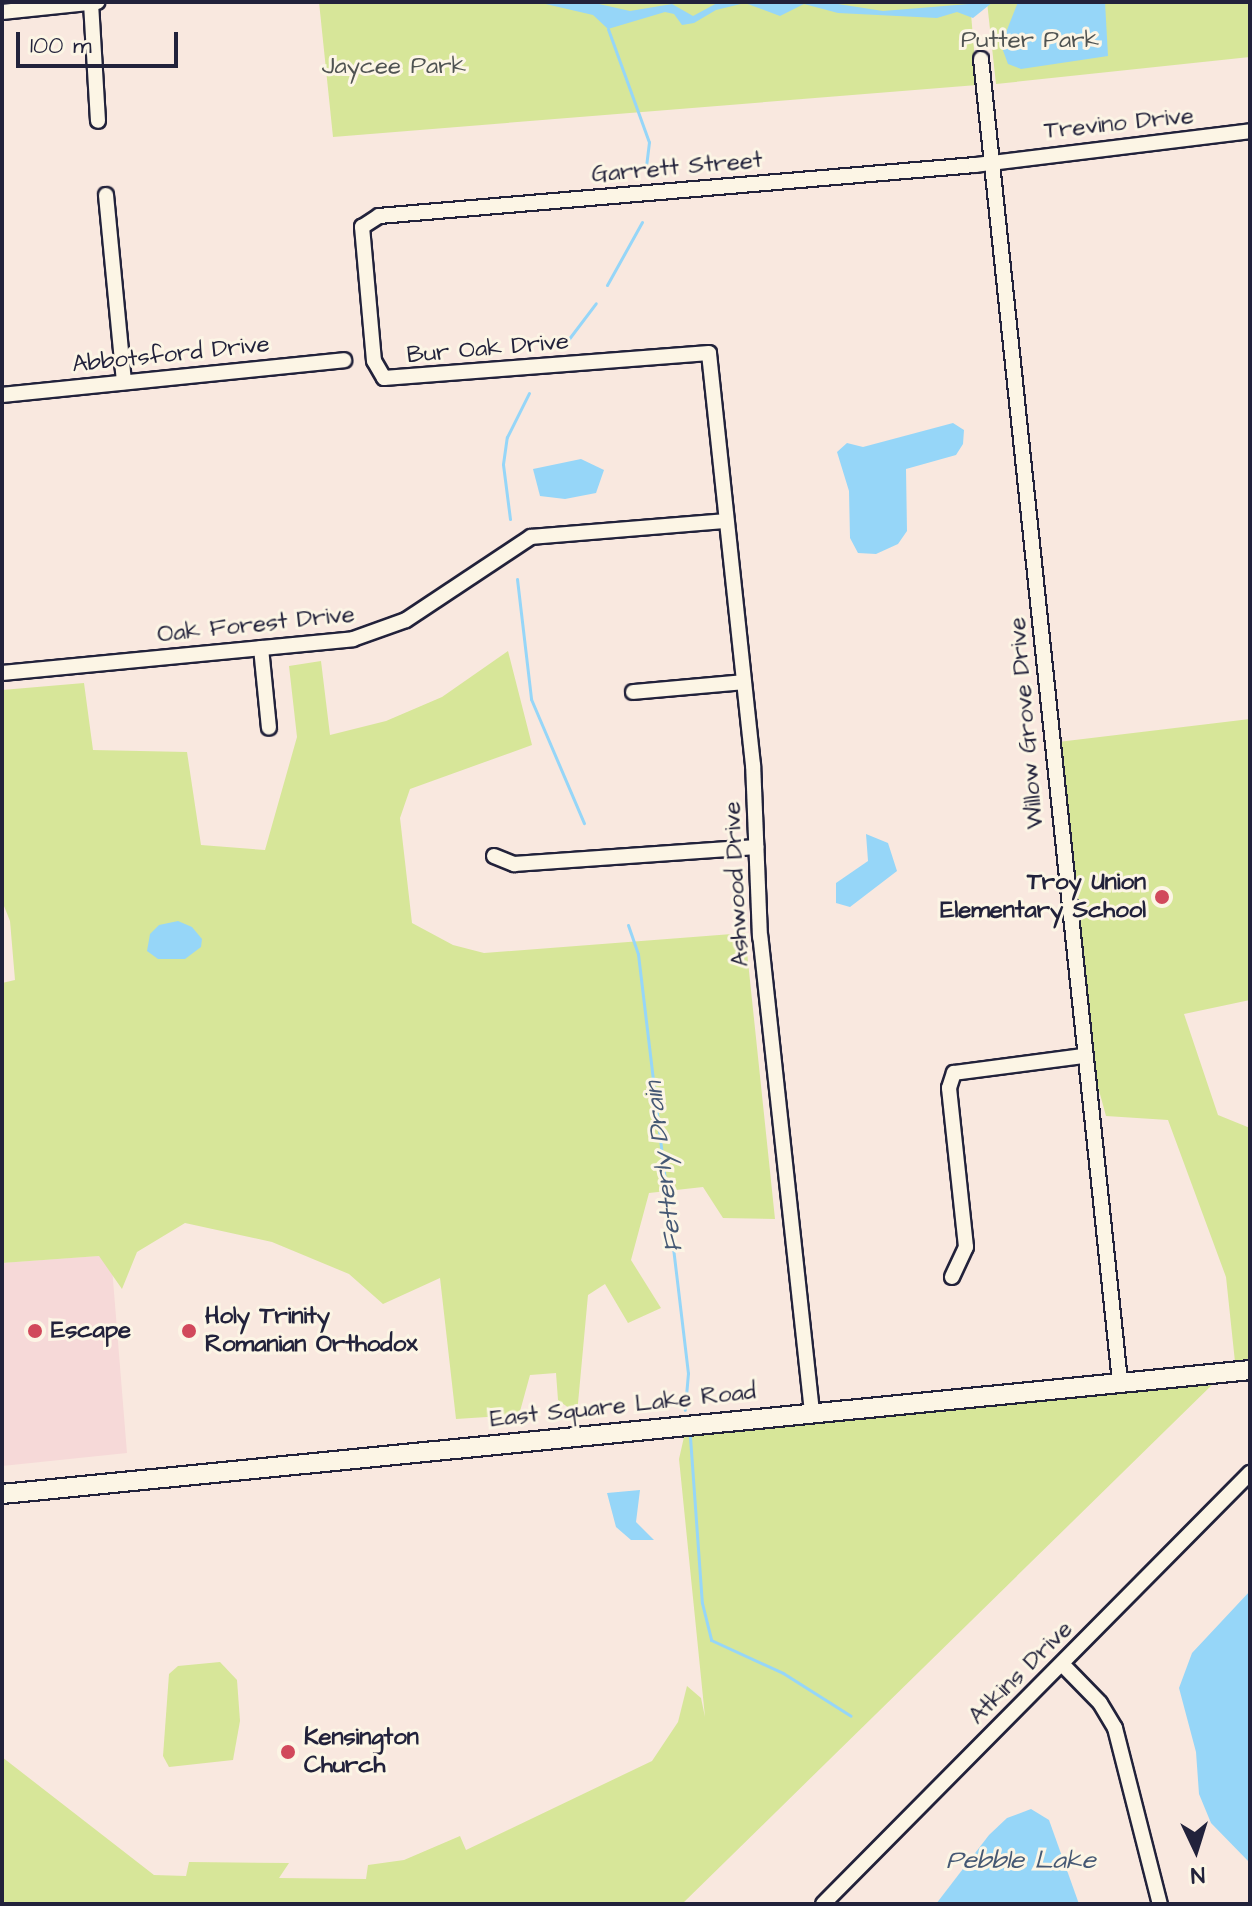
<!DOCTYPE html>
<style>
body{margin:0}
#map{position:relative;width:1252px;height:1906px;overflow:hidden;background:#f9e8df;font-family:"Architects Daughter",sans-serif}
div>[style]{position:absolute}
.built>*{inset:0;background:#f6d9d8}
.green>*{inset:0;background:#d7e699}
.water>*{inset:0;background:#96d6f8}
.stream>*{height:3px;margin:-1.5px;padding:0 1.5px;transform-origin:1.5px;border-radius:1.5px;background:#96d6f8}
.roads{filter:drop-shadow(2px 0 #22223b) drop-shadow(-2px 0 #22223b) drop-shadow(0 2px #22223b) drop-shadow(0 -2px #22223b)}
.minor>*{height:14px;margin:-7px;padding:0 7px;transform-origin:7px;border-radius:7px;background:#fcf5e5}
.major>*{height:18px;margin:-9px;padding:0 9px;transform-origin:9px;border-radius:9px;background:#fcf5e5}
.dots>*{width:22px;height:22px;translate:-50% -50%;box-sizing:border-box;border:4px solid #fcf5e5;border-radius:50%}
span{translate:-50% -50%;white-space:nowrap;text-align:center;line-height:1.15;-webkit-text-stroke:6px #fcf5e5;paint-order:stroke}
.park-label{font-size:24px;color:#4f5352}
.street-label{font-size:24px;color:#22223b}
.poi-label{font-size:24px;color:#22223b;font-weight:700}
.right{translate:-100% -50%;text-align:right}
.left{translate:0 -50%;text-align:left}
.water-label{font-size:26px;color:#455874;font-style:italic}
.frame{position:absolute;inset:0;border:4px solid #22223b;pointer-events:none}
.north{position:absolute;left:1156px;top:1810px;width:80px;height:80px;-webkit-text-stroke:6px #fcf5e5;paint-order:stroke;rotate:176deg;font-size:22px;font-weight:700;line-height:32px;text-align:center;color:#22223b}
.north::after{content:'';display:block;margin:auto;width:28px;height:36px;background:#22223b;clip-path:polygon(50% 0,100% 100%,50% 72%,0 100%)}
.scale{position:absolute;left:16px;top:32px;width:162px;height:36px;box-sizing:border-box;border:4px solid #22223b;border-top:0;padding-left:10px;font-size:24px;line-height:28px;white-space:nowrap;color:#22223b;-webkit-text-stroke:6px #fcf5e5;paint-order:stroke}
</style>
<div id="map">
<div class="built">
<i style="clip-path:polygon(111px 1255px,127px 1453px,2px 1466px,2px 1263px)"></i>
</div>
<div class="green">
<i style="clip-path:polygon(319px 2px,970px 2px,977px 85px,333px 137px)"></i>
<i style="clip-path:polygon(987px 2px,1250px 2px,1250px 57px,996px 84px)"></i>
<i style="clip-path:polygon(508px 651px,532px 745px,410px 789px,400px 818px,412px 923px,453px 945px,484px 953px,745px 933px,775px 1219px,723px 1218px,703px 1187px,649px 1193px,631px 1260px,661px 1308px,628px 1323px,605px 1284px,588px 1295px,577px 1414px,558px 1400px,556px 1373px,530px 1375px,519px 1415px,456px 1419px,440px 1278px,383px 1304px,349px 1274px,272px 1242px,185px 1223px,137px 1252px,122px 1289px,99px 1256px,2px 1263px,2px 983px,15px 980px,10px 921px,2px 901px,2px 690px,84px 683px,93px 750px,187px 752px,201px 845px,265px 850px,297px 737px,289px 666px,321px 661px,330px 735px,386px 721px,442px 697px)"></i>
<i style="clip-path:polygon(1250px 719px,1250px 1000px,1184px 1014px,1218px 1115px,1250px 1128px,1250px 1361px,1235px 1362px,1226px 1277px,1168px 1120px,1106px 1116px,1092px 1065px,1058px 742px)"></i>
<i style="clip-path:polygon(1217px 1380px,682px 1904px,2px 1904px,2px 1757px,154px 1875px,186px 1876px,189px 1862px,289px 1863px,279px 1878px,366px 1879px,368px 1865px,404px 1860px,460px 1836px,466px 1850px,652px 1761px,678px 1722px,687px 1686px,701px 1698px,705px 1717px,679px 1459px,684px 1437px)"></i>
<i style="clip-path:polygon(220px 1662px,237px 1680px,240px 1721px,233px 1760px,169px 1767px,163px 1756px,169px 1674px,178px 1666px)"></i>
</div>
<div class="water">
<i style="clip-path:polygon(537px 2px,599px 4px,630px 11px,672px 4px,693px 16px,719px 2px,825px 2px,883px 11px,993px 2px,973px 18px,957px 12px,937px 18px,838px 13px,804px 4px,780px 16px,745px 3px,716px 10px,694px 23px,682px 25px,674px 14px,665px 12px,608px 29px,593px 15px)"></i>
<i style="clip-path:polygon(1018px 2px,1105px 2px,1108px 56px,1021px 69px,1008px 64px,1001px 45px)"></i>
<i style="clip-path:polygon(953px 423px,964px 430px,963px 444px,956px 455px,906px 469px,907px 531px,898px 544px,876px 554px,858px 553px,850px 538px,849px 491px,837px 452px,847px 443px,863px 447px)"></i>
<i style="clip-path:polygon(581px 459px,604px 470px,596px 493px,565px 499px,540px 496px,533px 469px)"></i>
<i style="clip-path:polygon(866px 834px,888px 843px,897px 871px,850px 907px,836px 903px,836px 883px,868px 861px)"></i>
<i style="clip-path:polygon(178px 921px,192px 927px,202px 939px,201px 947px,185px 959px,158px 959px,147px 951px,150px 934px,159px 925px)"></i>
<i style="clip-path:polygon(640px 1490px,636px 1522px,654px 1540px,631px 1540px,616px 1527px,607px 1493px)"></i>
<i style="clip-path:polygon(1250px 1591px,1250px 1863px,1211px 1823px,1199px 1794px,1196px 1752px,1179px 1688px,1192px 1653px)"></i>
<i style="clip-path:polygon(1031px 1809px,1049px 1820px,1079px 1904px,936px 1904px,989px 1835px,1007px 1818px)"></i>
</div>
<div class="stream">
<i style="left:608px;top:29px;width:120px;rotate:70.1deg"></i>
<i style="left:649px;top:142px;width:23px;rotate:97deg"></i>
<i style="left:607px;top:285px;width:72px;rotate:-60.9deg"></i>
<i style="left:568px;top:340px;width:46px;rotate:-52.9deg"></i>
<i style="left:510px;top:519px;width:55px;rotate:-97.3deg"></i>
<i style="left:503px;top:464px;width:27px;rotate:-82deg"></i>
<i style="left:507px;top:437px;width:49px;rotate:-63.4deg"></i>
<i style="left:517px;top:579px;width:121px;rotate:83.3deg"></i>
<i style="left:531px;top:699px;width:135px;rotate:66.9deg"></i>
<i style="left:628px;top:925px;width:31px;rotate:71deg"></i>
<i style="left:638px;top:954px;width:422px;rotate:83.2deg"></i>
<i style="left:688px;top:1373px;width:37px;rotate:95deg"></i>
<i style="left:690px;top:1437px;width:166px;rotate:85.9deg"></i>
<i style="left:702px;top:1603px;width:38px;rotate:76deg"></i>
<i style="left:711px;top:1640px;width:79px;rotate:24.6deg"></i>
<i style="left:783px;top:1673px;width:80px;rotate:32.3deg"></i>
</div>
<div class="roads">
<div class="minor">
<i style="left:91px;top:3px;width:118px;rotate:86.6deg"></i>
<i style="left:2px;top:12px;width:96px;rotate:-6deg"></i>
<i style="left:981px;top:59px;width:1330px;rotate:84deg"></i>
<i style="left:106px;top:195px;width:188px;rotate:84.5deg"></i>
<i style="left:2px;top:395px;width:344px;rotate:-5.8deg"></i>
<i style="left:261px;top:648px;width:80px;rotate:84.3deg"></i>
<i style="left:2px;top:673px;width:353px;rotate:-5.5deg"></i>
<i style="left:353px;top:639px;width:56px;rotate:-19.7deg"></i>
<i style="left:406px;top:620px;width:150px;rotate:-33.6deg"></i>
<i style="left:531px;top:537px;width:196px;rotate:-4.7deg"></i>
<i style="left:633px;top:692px;width:111px;rotate:-5.1deg"></i>
<i style="left:494px;top:856px;width:22px;rotate:22deg"></i>
<i style="left:514px;top:864px;width:243px;rotate:-4deg"></i>
<i style="left:952px;top:1277px;width:33px;rotate:-65deg"></i>
<i style="left:966px;top:1247px;width:160px;rotate:-96.1deg"></i>
<i style="left:949px;top:1088px;width:16px;rotate:-72deg"></i>
<i style="left:954px;top:1073px;width:131px;rotate:-7.5deg"></i>
<i style="left:812px;top:1412px;width:478px;rotate:-96.2deg"></i>
<i style="left:760px;top:937px;width:172px;rotate:-92.3deg"></i>
<i style="left:753px;top:765px;width:414px;rotate:-96.1deg"></i>
<i style="left:709px;top:353px;width:326px;rotate:175.6deg"></i>
<i style="left:384px;top:378px;width:20px;rotate:-120deg"></i>
<i style="left:374px;top:361px;width:135px;rotate:-95.1deg"></i>
<i style="left:362px;top:227px;width:20px;rotate:-33deg"></i>
<i style="left:379px;top:216px;width:598px;rotate:-4.89deg"></i>
<i style="left:975px;top:165px;width:277px;rotate:-7deg"></i>
<i style="left:1062px;top:1664px;width:54px;rotate:45.7deg"></i>
<i style="left:1100px;top:1703px;width:29px;rotate:59deg"></i>
<i style="left:1115px;top:1728px;width:182px;rotate:75.7deg"></i>
<i style="left:823px;top:1904px;width:607px;rotate:-45.27deg"></i>
</div>
<div class="major">
<i style="left:2px;top:1494px;width:1254px;rotate:-5.67deg"></i>
</div>
</div>
<div class="dots">
<i style="left:1162px;top:897px;background:#d1495b"></i>
<i style="left:35px;top:1331px;background:#d1495b"></i>
<i style="left:189px;top:1331px;background:#d1495b"></i>
<i style="left:288px;top:1752px;background:#d1495b"></i>
</div>
<div class="park-label">
<span style="left:1030px;top:41px">Putter Park</span>
<span style="left:394px;top:67px">Jaycee Park</span>
</div>
<div class="street-label">
<span style="left:1119px;top:124px;rotate:-6deg">Trevino Drive</span>
<span style="left:677px;top:168px;rotate:-5deg">Garrett Street</span>
<span style="left:488px;top:349px;rotate:-5deg">Bur Oak Drive</span>
<span style="left:171px;top:355px;rotate:-6deg">Abbotsford Drive</span>
<span style="left:256px;top:625px;rotate:-6deg">Oak Forest Drive</span>
<span style="left:1027px;top:723px;rotate:-95deg">Willow Grove Drive</span>
<span style="left:737px;top:884px;rotate:-93deg">Ashwood Drive</span>
<span style="left:623px;top:1406px;rotate:-6deg">East Square Lake Road</span>
<span style="left:1021px;top:1673px;rotate:-45deg">Atkins Drive</span>
</div>
<div class="poi-label">
<span class="right" style="left:1146px;top:897px">Troy Union<br>Elementary School</span>
<span class="left" style="left:205px;top:1331px">Holy Trinity<br>Romanian Orthodox</span>
<span class="left" style="left:51px;top:1331px">Escape</span>
<span class="left" style="left:304px;top:1752px">Kensington<br>Church</span>
</div>
<div class="water-label">
<span style="left:664px;top:1167px;rotate:-97deg">Fetterly Drain</span>
<span style="left:1021px;top:1861px">Pebble Lake</span>
</div>
<div class="frame"></div>
<div class="north">N</div>
<div class="scale">100 m</div>
</div>
